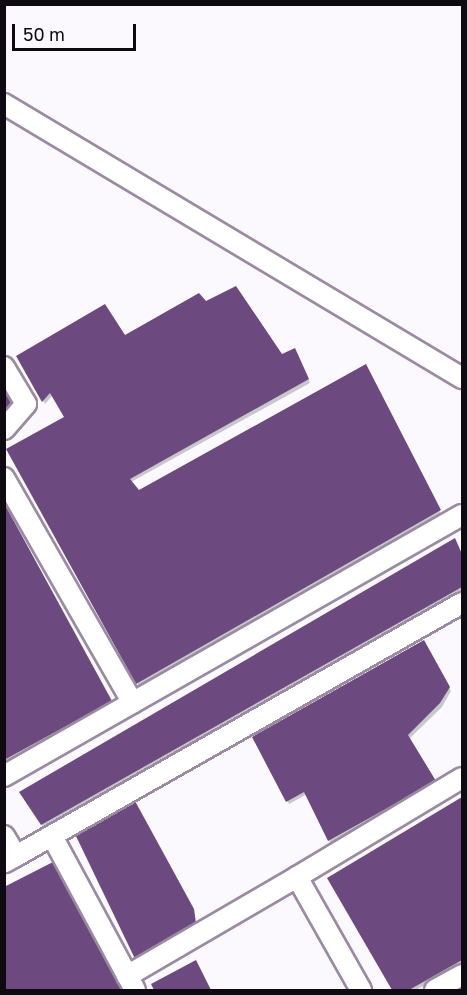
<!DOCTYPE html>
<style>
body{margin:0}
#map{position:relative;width:467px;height:995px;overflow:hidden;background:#fcf9fe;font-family:"Golos Text",sans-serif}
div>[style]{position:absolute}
.shadow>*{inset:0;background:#0003}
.building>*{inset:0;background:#6c497f}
.roads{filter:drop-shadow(2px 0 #9a8ba2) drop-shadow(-2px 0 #9a8ba2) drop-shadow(0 2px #9a8ba2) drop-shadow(0 -2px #9a8ba2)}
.street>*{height:20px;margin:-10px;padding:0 10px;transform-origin:10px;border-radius:10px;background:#fff}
span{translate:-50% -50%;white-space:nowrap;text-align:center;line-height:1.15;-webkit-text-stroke:6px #fcf9fe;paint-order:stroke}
.frame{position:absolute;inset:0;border:6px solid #0f0a12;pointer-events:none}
.scale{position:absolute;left:12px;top:24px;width:124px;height:27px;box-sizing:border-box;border:3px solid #0f0a12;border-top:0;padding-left:8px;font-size:18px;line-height:21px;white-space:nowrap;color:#0f0a12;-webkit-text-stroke:4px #fcf9fe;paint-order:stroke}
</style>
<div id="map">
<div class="shadow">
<i style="clip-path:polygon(206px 303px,281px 356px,297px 353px,310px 383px,131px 482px,139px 491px,366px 366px,441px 514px,139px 686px,8px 450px,66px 417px,53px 395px,45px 404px,18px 357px,124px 337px)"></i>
<i style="clip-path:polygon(4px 505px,113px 705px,4px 764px)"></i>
<i style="clip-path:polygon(454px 540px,462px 556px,462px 591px,44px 828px,21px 793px)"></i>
<i style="clip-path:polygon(424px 642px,451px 691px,442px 707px,409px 739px,437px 785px,331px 844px,307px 794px,289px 804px,254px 738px)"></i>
<i style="clip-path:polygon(462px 798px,462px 964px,416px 990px,394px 990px,329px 879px)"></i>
<i style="clip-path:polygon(52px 864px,121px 990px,4px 990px,4px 889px)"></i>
<i style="clip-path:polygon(195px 962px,210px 990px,156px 990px,153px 985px)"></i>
</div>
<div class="building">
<i style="clip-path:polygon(236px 286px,282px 354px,295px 348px,309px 379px,130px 479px,139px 490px,366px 364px,441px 510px,136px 684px,6px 449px,64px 417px,50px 393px,42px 402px,16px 356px,105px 304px,125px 335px,199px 293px,206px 301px)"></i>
<i style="clip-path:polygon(4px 389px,14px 404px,4px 410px)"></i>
<i style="clip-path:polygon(4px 503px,112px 701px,4px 760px)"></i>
<i style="clip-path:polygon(455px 538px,462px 554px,462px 587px,41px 825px,19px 792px)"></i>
<i style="clip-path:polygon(424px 640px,450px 687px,440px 703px,408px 735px,436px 781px,328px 841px,304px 792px,286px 802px,252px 737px)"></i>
<i style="clip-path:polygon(462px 797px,462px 960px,409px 990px,392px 990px,327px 878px)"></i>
<i style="clip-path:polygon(135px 801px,194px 909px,196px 923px,137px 963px,75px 834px)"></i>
<i style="clip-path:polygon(53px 862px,123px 990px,4px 990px,4px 887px)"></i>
<i style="clip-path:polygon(196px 960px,211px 990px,154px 990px,151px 984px)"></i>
</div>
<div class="roads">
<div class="street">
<i style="left:4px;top:104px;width:534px;rotate:30.89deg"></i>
<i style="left:4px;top:367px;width:43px;rotate:59.3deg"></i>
<i style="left:26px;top:404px;width:33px;rotate:131deg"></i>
<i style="left:4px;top:478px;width:259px;rotate:60.2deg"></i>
<i style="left:4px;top:776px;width:527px;rotate:-29.68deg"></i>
<i style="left:4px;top:836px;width:23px;rotate:59deg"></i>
<i style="left:16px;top:856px;width:13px;rotate:151deg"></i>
<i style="left:52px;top:836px;width:175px;rotate:61.7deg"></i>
<i style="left:16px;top:856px;width:513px;rotate:-29.56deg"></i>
<i style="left:127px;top:976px;width:197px;rotate:-30.2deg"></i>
<i style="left:361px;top:990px;width:130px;rotate:-119.5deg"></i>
<i style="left:297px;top:877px;width:192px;rotate:-31deg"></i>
<i style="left:435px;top:990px;width:31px;rotate:-29deg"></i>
</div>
</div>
<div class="frame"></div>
<div class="scale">50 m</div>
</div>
